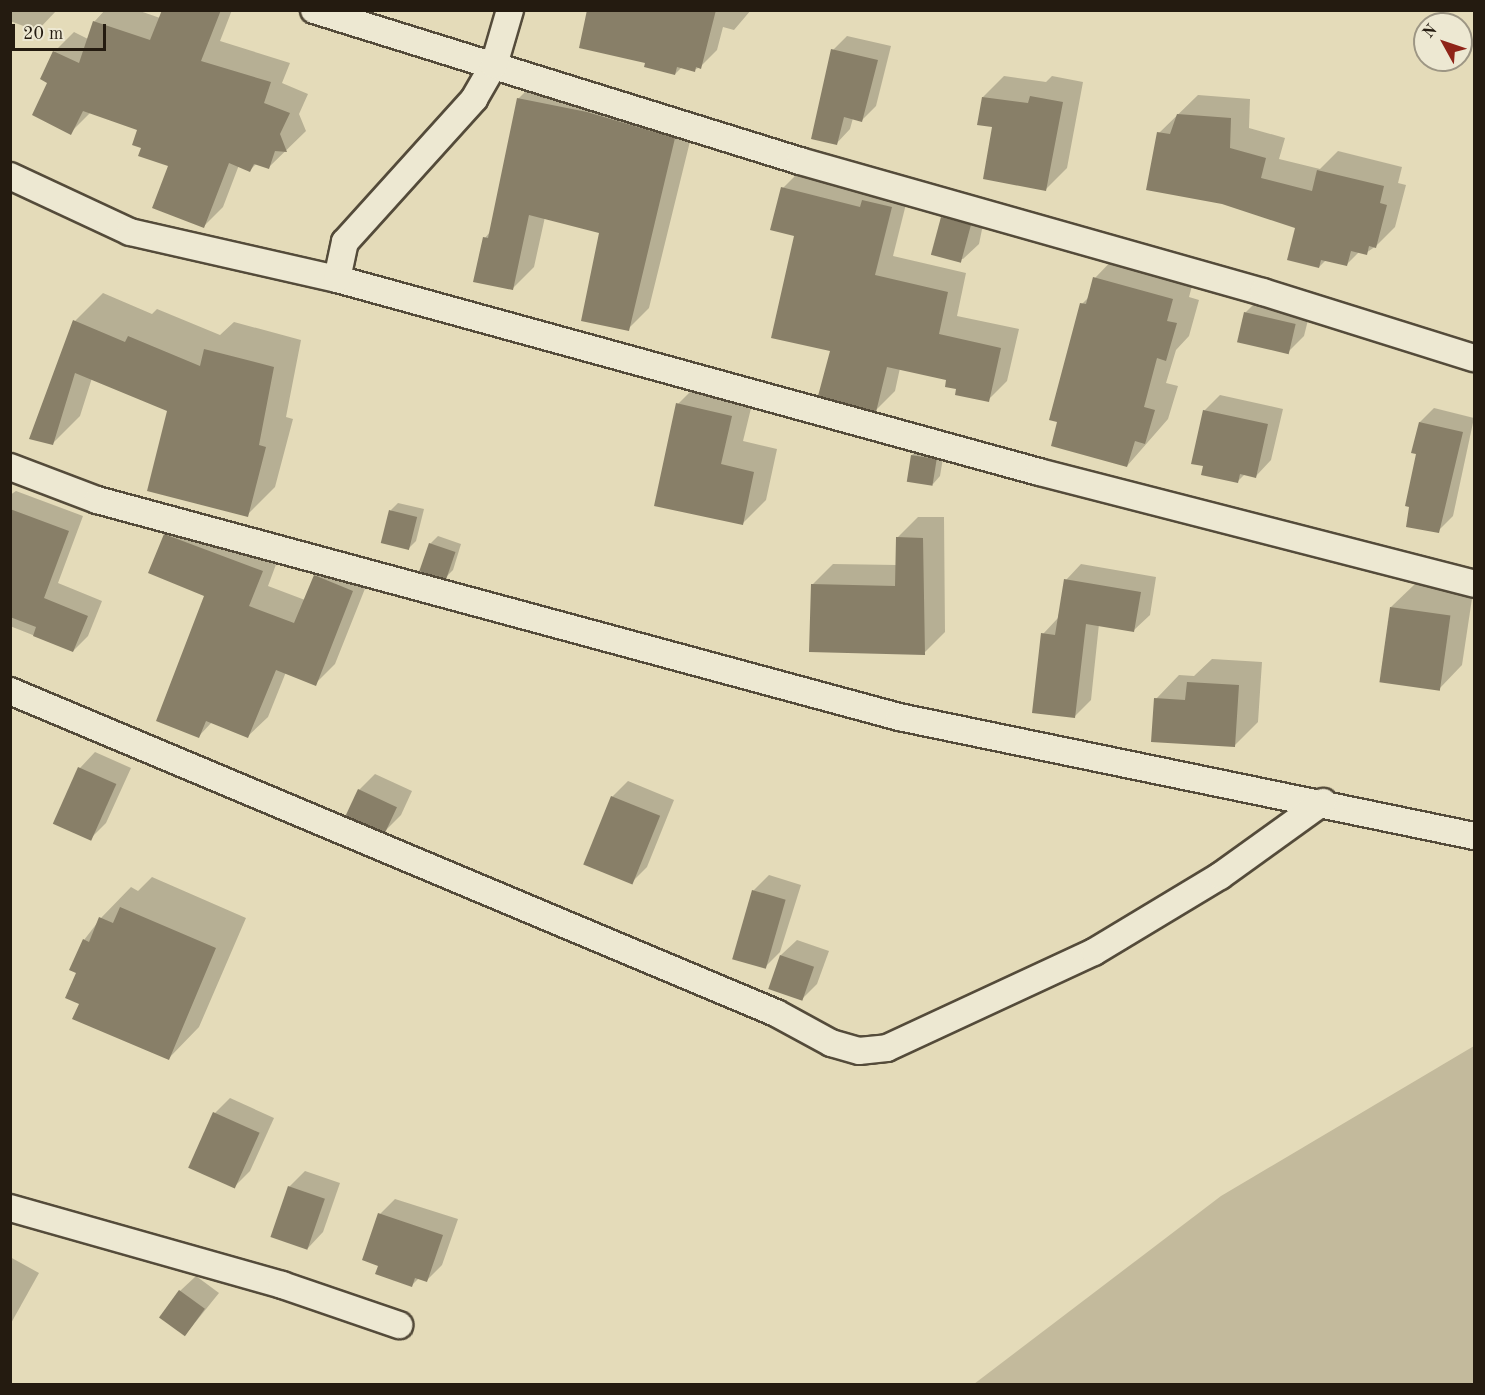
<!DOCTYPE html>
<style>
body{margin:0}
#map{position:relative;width:1485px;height:1395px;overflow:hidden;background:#e4dbb9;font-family:"Old Standard TT",serif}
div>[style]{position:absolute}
.green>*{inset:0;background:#c3ba9c}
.shadow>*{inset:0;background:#0003}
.building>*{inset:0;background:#887f68;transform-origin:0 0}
.roads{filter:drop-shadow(2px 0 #544b3a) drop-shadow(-2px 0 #544b3a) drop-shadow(0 2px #544b3a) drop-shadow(0 -2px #544b3a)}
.minor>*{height:26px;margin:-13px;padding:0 13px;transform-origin:13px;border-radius:13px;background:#ede8d2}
span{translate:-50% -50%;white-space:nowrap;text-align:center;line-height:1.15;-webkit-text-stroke:5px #ede8d2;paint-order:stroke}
.frame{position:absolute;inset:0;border:12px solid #241b10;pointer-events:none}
.north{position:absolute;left:1413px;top:12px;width:60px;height:60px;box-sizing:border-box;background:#ede8d2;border:2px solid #9d9684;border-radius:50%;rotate:310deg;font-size:16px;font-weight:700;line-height:24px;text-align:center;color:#241b10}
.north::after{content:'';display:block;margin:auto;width:21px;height:27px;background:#8f2418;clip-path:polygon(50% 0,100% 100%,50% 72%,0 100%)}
.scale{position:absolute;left:12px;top:24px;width:94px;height:27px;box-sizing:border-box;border:3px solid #241b10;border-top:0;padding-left:8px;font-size:18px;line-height:21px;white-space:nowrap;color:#241b10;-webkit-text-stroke:4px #ede8d2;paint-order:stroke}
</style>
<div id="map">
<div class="green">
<i style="clip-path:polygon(1474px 1046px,1474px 1384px,974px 1384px,1221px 1196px)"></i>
</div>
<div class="shadow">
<i style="clip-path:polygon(10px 10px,57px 10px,37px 31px,10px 21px)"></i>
<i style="clip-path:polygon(105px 10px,137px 10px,160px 18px,163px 10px,232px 10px,220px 41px,290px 63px,282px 83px,308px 94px,299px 114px,306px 131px,269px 167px,257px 163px,250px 170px,239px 165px,223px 207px,204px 226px,170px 165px,143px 147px,139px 129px,91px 112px,70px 133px,49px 82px,54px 52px,74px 32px,88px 39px,94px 22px)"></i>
<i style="clip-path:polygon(589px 10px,751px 10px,734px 30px,723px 27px,717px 50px,700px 67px,694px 70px,682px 67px,675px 74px,647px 62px)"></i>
<i style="clip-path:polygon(847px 36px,891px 46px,876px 106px,862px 120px,853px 118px,850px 129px,836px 144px,833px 50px)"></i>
<i style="clip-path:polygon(1004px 76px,1046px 82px,1052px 76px,1083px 82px,1067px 168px,1046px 189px,994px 126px,983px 97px)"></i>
<i style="clip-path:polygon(540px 77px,696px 117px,649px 308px,628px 329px,601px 232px,545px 217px,534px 267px,513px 288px,485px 238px,490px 232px,518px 99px)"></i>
<i style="clip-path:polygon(1198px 95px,1250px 99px,1249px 128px,1285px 138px,1279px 159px,1320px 169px,1338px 151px,1402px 167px,1398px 183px,1406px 185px,1395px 227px,1376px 246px,1366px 253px,1359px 252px,1346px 265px,1326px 260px,1319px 267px,1297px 227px,1159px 133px)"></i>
<i style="clip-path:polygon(802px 169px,910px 188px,893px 256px,966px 273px,957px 316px,1019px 329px,1007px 381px,988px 400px,958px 388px,948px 379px,900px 368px,895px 391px,876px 410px,832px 350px,796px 235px,783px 188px)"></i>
<i style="clip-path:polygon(958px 202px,986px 210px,979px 244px,963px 259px,935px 253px,943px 217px)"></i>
<i style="clip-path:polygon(1118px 254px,1195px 275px,1189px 297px,1199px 300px,1189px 336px,1176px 350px,1166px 383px,1178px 386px,1168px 419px,1127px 466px,1082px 304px,1090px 296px,1095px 278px)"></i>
<i style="clip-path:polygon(103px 293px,152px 314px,157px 309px,220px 335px,234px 322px,301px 340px,286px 417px,293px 419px,275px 487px,247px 515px,169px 410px,92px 378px,80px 416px,52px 444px,75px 321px)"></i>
<i style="clip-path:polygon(1261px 297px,1311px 308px,1304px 336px,1289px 351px,1245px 313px)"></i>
<i style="clip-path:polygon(701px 381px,755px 392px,743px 441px,777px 449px,766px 500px,742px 524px,678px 404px)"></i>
<i style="clip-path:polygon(1220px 395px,1283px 409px,1271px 460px,1256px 476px,1245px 474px,1238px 481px,1205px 465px,1204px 411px)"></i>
<i style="clip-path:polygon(1434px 408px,1474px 418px,1453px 516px,1438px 531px,1417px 453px,1420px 422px)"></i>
<i style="clip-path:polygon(920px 448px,944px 452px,940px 476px,933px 484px,912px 455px)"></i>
<i style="clip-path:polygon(16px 491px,83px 516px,58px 583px,102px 601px,88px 636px,73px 651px,10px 626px,10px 495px)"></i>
<i style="clip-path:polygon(398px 503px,424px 509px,416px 541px,409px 548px,391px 510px)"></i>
<i style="clip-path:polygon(185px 515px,281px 551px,268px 586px,305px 600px,315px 576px,335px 556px,372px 571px,335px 664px,315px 684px,286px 672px,268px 717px,248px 736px,212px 722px,199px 736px,206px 595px,165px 535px)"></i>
<i style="clip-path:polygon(918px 517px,944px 517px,945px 632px,924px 653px,812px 585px,833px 564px,897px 565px,897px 538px)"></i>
<i style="clip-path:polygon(438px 536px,461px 544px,453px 570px,446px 577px,430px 544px)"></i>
<i style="clip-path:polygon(1081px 564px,1156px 577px,1150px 615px,1134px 630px,1099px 624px,1091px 700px,1075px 716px,1043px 634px,1058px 618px,1066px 580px)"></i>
<i style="clip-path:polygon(1415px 584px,1473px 592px,1462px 665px,1439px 689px,1391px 607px)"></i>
<i style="clip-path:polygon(1212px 659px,1262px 662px,1258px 722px,1234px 746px,1156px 699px,1179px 675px,1194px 676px)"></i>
<i style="clip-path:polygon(95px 752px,131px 768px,106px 823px,90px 839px,80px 768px)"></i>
<i style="clip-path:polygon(375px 774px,412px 791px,401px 815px,385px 831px,359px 790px)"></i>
<i style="clip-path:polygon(628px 781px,674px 800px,647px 867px,632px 882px,612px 797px)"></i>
<i style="clip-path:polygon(769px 875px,801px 885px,780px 952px,764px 968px,753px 891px)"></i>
<i style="clip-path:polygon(152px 877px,246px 918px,199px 1027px,169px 1058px,81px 1003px,78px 973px,84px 940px,101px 918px,131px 887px,138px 891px)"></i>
<i style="clip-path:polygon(797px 940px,829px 951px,817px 984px,801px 1000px,781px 955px)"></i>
<i style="clip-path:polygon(230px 1098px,274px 1118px,250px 1171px,234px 1187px,215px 1113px)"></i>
<i style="clip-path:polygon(305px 1171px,340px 1183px,323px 1232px,308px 1248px,289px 1187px)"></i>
<i style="clip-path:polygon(395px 1199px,458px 1219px,442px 1265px,427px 1280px,419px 1278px,412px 1285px,380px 1265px,380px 1214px)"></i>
<i style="clip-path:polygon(10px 1257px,39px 1273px,10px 1325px)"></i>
<i style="clip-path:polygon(196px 1276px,219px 1293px,185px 1335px,180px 1291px)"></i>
</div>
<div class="building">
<i style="clip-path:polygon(162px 10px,221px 10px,201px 61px,271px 82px,264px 103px,290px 113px,280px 134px,287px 152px,275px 151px,269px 169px,254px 164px,250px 172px,229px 163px,204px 228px,152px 208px,168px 166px,138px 156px,141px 148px,132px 145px,137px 130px,83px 111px,71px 135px,32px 115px,47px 83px,40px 79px,53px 51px,79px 63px,93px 21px,150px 40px)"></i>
<i style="clip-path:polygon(587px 10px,716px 10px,701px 69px,696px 67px,695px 72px,677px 67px,675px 75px,644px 67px,645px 63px,579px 48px)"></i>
<i style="clip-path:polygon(831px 49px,878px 60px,862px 122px,844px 117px,837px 145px,811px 139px)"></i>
<i style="clip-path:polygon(1030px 96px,1063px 102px,1046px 191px,983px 179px,992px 127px,977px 125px,982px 97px,1028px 103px)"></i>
<i style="clip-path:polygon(517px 98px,587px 112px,675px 138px,629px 331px,581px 321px,599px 233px,529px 215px,513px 290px,473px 282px,483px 237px,488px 238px)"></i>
<i style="clip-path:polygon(1177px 114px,1231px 118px,1230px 148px,1266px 158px,1261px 178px,1312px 191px,1317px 170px,1384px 186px,1380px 203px,1387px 205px,1376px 248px,1369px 246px,1367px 255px,1351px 251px,1347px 266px,1321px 260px,1319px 268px,1287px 260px,1295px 228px,1222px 204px,1146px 190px,1157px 132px,1170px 134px)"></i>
<i style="clip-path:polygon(781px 187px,860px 207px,862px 200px,892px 207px,875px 275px,948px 292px,939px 334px,1001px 348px,989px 402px,955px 395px,956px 389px,945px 387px,946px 380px,887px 367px,876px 412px,818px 396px,830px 351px,771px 338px,794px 236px,770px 230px)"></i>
<i style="left:941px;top:217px;width:31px;height:39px;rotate:15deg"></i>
<i style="clip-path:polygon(1093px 277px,1173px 299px,1167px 321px,1177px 323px,1166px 361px,1157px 358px,1144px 407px,1155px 410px,1145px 444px,1135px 441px,1127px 467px,1051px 446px,1057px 422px,1049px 420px,1080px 303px,1086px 304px)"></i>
<i style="left:1244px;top:312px;width:53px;height:31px;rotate:13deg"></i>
<i style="clip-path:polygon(73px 320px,125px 342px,128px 336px,200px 366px,204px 349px,274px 367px,259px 445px,266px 447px,248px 517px,147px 491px,167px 411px,75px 373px,53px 445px,29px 439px)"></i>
<i style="clip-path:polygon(676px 403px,732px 416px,721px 464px,754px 472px,743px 525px,654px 506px)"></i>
<i style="clip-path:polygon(1203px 410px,1268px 424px,1256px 478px,1240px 474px,1238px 483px,1201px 475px,1203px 466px,1191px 464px)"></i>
<i style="clip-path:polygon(1419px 422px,1463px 432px,1439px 533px,1406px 527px,1409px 507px,1405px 506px,1416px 454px,1411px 453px)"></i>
<i style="left:911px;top:455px;width:26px;height:27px;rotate:9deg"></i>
<i style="clip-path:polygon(10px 509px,69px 531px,44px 598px,88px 616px,73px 652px,33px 636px,36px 627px,10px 617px)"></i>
<i style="left:389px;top:510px;width:29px;height:34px;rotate:14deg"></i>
<i style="clip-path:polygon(164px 534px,263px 571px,249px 606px,294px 623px,314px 575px,353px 591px,316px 686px,276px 670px,248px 738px,206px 721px,199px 738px,156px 721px,204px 596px,148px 573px)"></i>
<i style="clip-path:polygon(896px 537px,923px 538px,925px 655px,809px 652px,811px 584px,895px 586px)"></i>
<i style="left:429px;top:543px;width:28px;height:30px;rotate:19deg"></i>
<i style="clip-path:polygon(1064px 579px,1141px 592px,1134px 632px,1086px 624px,1075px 718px,1032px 713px,1041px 633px,1055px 635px)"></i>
<i style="left:1390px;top:607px;width:61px;height:76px;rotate:8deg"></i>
<i style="clip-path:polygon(1187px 682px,1239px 685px,1235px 747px,1151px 742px,1154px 698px,1185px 700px)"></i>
<i style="left:78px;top:767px;width:42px;height:62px;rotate:24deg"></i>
<i style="left:358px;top:789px;width:43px;height:30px;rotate:25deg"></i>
<i style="left:611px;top:796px;width:53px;height:74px;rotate:22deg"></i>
<i style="left:752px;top:890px;width:35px;height:72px;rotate:16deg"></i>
<i style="clip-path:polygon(120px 907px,216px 948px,169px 1060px,72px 1019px,79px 1004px,65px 998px,76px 973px,69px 970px,83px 939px,89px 942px,99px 917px,113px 923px)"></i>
<i style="left:780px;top:955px;width:36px;height:36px;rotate:19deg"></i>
<i style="left:213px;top:1112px;width:51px;height:61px;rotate:24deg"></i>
<i style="left:288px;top:1186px;width:39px;height:54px;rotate:19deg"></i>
<i style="clip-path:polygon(378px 1213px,443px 1235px,427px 1282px,415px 1278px,412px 1287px,375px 1274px,378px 1266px,362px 1260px)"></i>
<i style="left:179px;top:1290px;width:32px;height:34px;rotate:36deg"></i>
</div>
<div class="roads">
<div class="minor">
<i style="left:314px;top:10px;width:509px;rotate:17.26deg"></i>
<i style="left:800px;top:161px;width:481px;rotate:15.8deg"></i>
<i style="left:1263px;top:292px;width:221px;rotate:17.4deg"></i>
<i style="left:10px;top:176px;width:132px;rotate:25deg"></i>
<i style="left:130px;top:232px;width:212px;rotate:12.8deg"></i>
<i style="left:337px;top:279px;width:728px;rotate:15.37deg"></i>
<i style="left:1039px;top:472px;width:449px;rotate:14.4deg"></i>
<i style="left:337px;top:279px;width:38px;rotate:-78deg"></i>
<i style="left:345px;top:242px;width:193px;rotate:-47.9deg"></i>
<i style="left:474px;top:99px;width:39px;rotate:-60deg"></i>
<i style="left:494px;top:65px;width:57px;rotate:-73.8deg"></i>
<i style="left:10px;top:467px;width:93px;rotate:20.8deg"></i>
<i style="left:97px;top:500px;width:831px;rotate:15.14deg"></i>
<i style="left:899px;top:717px;width:587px;rotate:11.69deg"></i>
<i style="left:10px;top:691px;width:831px;rotate:22.8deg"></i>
<i style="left:776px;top:1013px;width:63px;rotate:28.6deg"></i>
<i style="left:831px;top:1043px;width:29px;rotate:16deg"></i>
<i style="left:859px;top:1051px;width:28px;rotate:-6deg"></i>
<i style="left:887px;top:1048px;width:228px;rotate:-24.9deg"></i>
<i style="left:1094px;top:952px;width:147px;rotate:-31.1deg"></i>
<i style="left:1220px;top:876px;width:127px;rotate:-35.7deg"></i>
<i style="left:10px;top:1208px;width:283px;rotate:15.8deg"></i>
<i style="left:282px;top:1285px;width:124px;rotate:18.9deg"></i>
</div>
</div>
<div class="frame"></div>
<div class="north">N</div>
<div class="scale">20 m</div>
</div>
